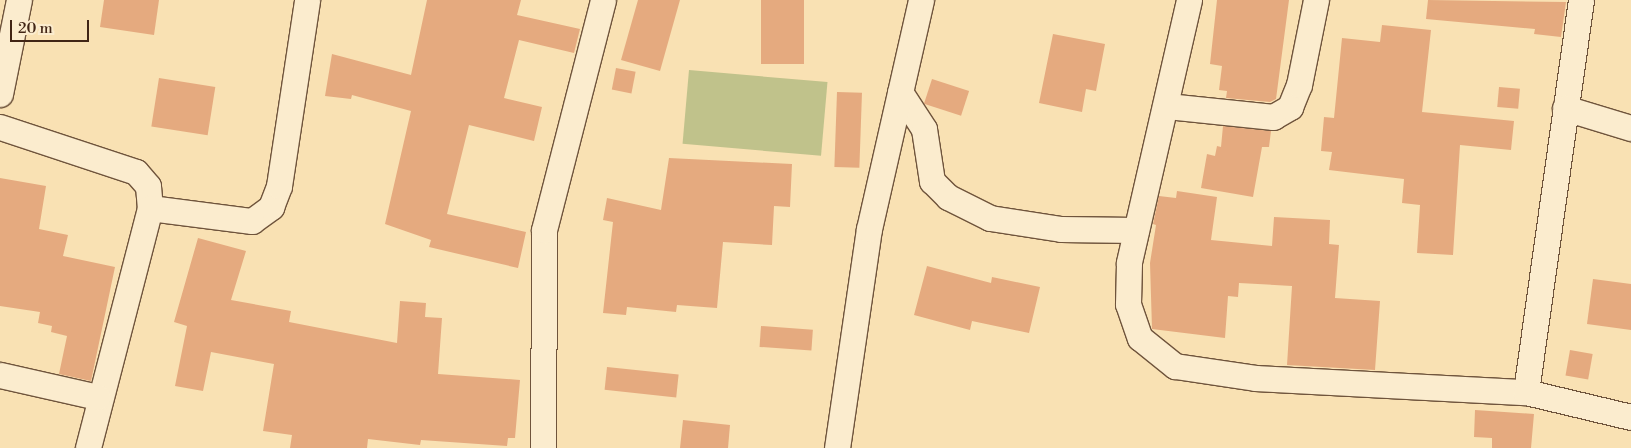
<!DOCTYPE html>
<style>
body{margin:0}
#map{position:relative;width:1631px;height:448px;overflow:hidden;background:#f9e1b3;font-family:"Libre Bodoni",serif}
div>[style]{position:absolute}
.green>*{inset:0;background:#c0c28b;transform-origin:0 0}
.building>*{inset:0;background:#e5aa7f;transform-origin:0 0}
.roads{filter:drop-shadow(1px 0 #6f543c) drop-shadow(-1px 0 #6f543c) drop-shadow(0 1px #6f543c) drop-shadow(0 -1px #6f543c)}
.minor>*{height:25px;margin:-12.5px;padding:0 12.5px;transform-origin:12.5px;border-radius:12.5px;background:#fbecce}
span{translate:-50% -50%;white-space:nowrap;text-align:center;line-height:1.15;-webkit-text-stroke:4.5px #fbecce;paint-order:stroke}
.scale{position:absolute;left:10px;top:20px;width:79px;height:22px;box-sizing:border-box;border:2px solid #412515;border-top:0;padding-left:6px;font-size:15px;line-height:18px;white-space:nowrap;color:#412515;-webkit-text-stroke:4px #fbecce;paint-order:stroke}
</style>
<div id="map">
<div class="green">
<i style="left:689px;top:70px;width:139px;height:74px;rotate:5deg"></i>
</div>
<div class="building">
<i style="clip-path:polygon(104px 0,159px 0,154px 35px,100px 27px)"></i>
<i style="clip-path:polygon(427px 0,521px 0,517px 15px,580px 29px,574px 53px,519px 40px,504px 98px,542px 107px,534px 141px,469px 125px,447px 214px,526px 232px,518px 268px,429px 247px,431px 240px,385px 224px,411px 111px,352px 95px,351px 99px,325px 96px,332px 54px,411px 75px)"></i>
<i style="clip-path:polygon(638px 0,680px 0,660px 71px,621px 60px)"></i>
<i style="left:761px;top:0;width:43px;height:64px"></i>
<i style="clip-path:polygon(1217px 0,1289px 0,1276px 99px,1270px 102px,1226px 98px,1227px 91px,1219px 90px,1222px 66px,1210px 64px)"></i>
<i style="clip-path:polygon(1428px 0,1566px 2px,1561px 37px,1534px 34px,1535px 29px,1426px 19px)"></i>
<i style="clip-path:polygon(1382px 25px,1431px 30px,1422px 112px,1514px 121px,1511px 150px,1460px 145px,1453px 255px,1417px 253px,1420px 205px,1402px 203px,1404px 179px,1329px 170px,1332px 152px,1321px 151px,1324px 117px,1334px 118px,1342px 38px,1380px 42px)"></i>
<i style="clip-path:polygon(1053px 34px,1105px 44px,1096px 91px,1086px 89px,1082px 112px,1039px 103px)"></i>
<i style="left:616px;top:68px;width:20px;height:22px;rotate:11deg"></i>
<i style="left:159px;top:78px;width:57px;height:49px;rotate:9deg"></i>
<i style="left:932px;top:79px;width:39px;height:26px;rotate:18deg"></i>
<i style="left:1499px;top:87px;width:21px;height:20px;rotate:5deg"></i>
<i style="left:837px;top:92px;width:25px;height:75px;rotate:2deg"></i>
<i style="clip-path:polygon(1223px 126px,1271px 131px,1269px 147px,1262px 147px,1253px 197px,1201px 188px,1207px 154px,1215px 156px,1217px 146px,1221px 147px)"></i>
<i style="clip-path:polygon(669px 158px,792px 164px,790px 207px,774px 206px,772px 245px,723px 242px,717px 308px,677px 305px,676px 312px,627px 307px,626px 315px,603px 313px,613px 222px,603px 220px,607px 198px,661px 210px)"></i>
<i style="clip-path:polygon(0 178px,46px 186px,39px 229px,68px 235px,63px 256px,115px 267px,91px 381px,59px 374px,67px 336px,51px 332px,52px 326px,38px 323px,40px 312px,0 306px)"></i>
<i style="clip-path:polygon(1177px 191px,1217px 197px,1211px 240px,1272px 246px,1274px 217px,1330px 220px,1329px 244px,1339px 245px,1335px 298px,1380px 301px,1375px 370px,1287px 365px,1292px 286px,1239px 283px,1238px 297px,1228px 296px,1225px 338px,1152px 329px,1150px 263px,1156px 225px,1153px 224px,1159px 196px,1176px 198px)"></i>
<i style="clip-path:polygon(198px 238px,246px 251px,231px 300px,291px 311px,289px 322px,397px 343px,400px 301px,426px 303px,425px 317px,442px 318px,438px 374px,520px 380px,515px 438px,508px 438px,507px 446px,421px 440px,420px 445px,368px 439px,367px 448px,290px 448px,292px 435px,263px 431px,274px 364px,211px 352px,203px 391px,175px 386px,187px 326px,174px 322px)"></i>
<i style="clip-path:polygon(927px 266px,991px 283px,992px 277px,1040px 287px,1029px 333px,972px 321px,970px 330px,914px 315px)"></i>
<i style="clip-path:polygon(1593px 279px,1631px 284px,1631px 330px,1587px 324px)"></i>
<i style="left:761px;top:326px;width:52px;height:21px;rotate:4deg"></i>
<i style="left:1570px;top:350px;width:23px;height:26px;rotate:10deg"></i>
<i style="left:607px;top:367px;width:72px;height:23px;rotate:6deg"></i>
<i style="clip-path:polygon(1475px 410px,1534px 414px,1531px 448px,1492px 448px,1492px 438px,1474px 437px)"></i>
<i style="clip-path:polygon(683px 420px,730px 425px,728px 448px,680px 448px)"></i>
</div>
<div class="roads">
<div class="minor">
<i style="left:1189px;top:0;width:270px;rotate:102.9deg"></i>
<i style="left:1129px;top:263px;width:41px;rotate:91.4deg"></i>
<i style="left:1128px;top:304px;width:36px;rotate:71deg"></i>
<i style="left:1140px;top:338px;width:45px;rotate:38.7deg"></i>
<i style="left:1175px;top:366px;width:81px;rotate:8.5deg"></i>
<i style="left:1255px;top:378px;width:271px;rotate:3deg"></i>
<i style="left:1581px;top:0;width:396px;rotate:98deg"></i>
<i style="left:1526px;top:392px;width:108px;rotate:13.4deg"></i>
<i style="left:900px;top:92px;width:44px;rotate:57deg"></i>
<i style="left:924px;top:129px;width:53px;rotate:81.3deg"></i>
<i style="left:932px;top:181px;width:23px;rotate:45deg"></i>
<i style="left:948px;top:197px;width:47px;rotate:26.6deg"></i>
<i style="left:990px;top:218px;width:72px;rotate:8.8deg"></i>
<i style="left:1061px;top:229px;width:75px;rotate:0.8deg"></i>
<i style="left:0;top:94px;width:96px;rotate:-78.6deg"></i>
<i style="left:1167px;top:106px;width:107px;rotate:5.9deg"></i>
<i style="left:1273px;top:117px;width:20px;rotate:-30deg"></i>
<i style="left:1290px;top:107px;width:24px;rotate:-68deg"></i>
<i style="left:1299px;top:85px;width:87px;rotate:-78.7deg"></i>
<i style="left:1565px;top:108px;width:69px;rotate:16.9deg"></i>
<i style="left:0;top:127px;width:143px;rotate:18.3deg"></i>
<i style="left:136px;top:172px;width:18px;rotate:49deg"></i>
<i style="left:148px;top:186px;width:22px;rotate:85deg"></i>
<i style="left:150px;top:208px;width:248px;rotate:104.5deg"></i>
<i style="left:150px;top:208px;width:103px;rotate:7.3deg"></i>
<i style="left:252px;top:221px;width:24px;rotate:-36deg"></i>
<i style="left:271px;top:207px;width:22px;rotate:-69deg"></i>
<i style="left:279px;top:186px;width:188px;rotate:-81.4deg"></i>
<i style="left:0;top:375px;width:100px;rotate:12.7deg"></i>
<i style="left:543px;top:448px;width:218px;rotate:-89.7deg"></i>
<i style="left:544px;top:230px;width:237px;rotate:-75.6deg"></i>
<i style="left:837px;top:448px;width:221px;rotate:-81.7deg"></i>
<i style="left:869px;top:229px;width:235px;rotate:-77.2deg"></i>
</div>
</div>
<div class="scale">20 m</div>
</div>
